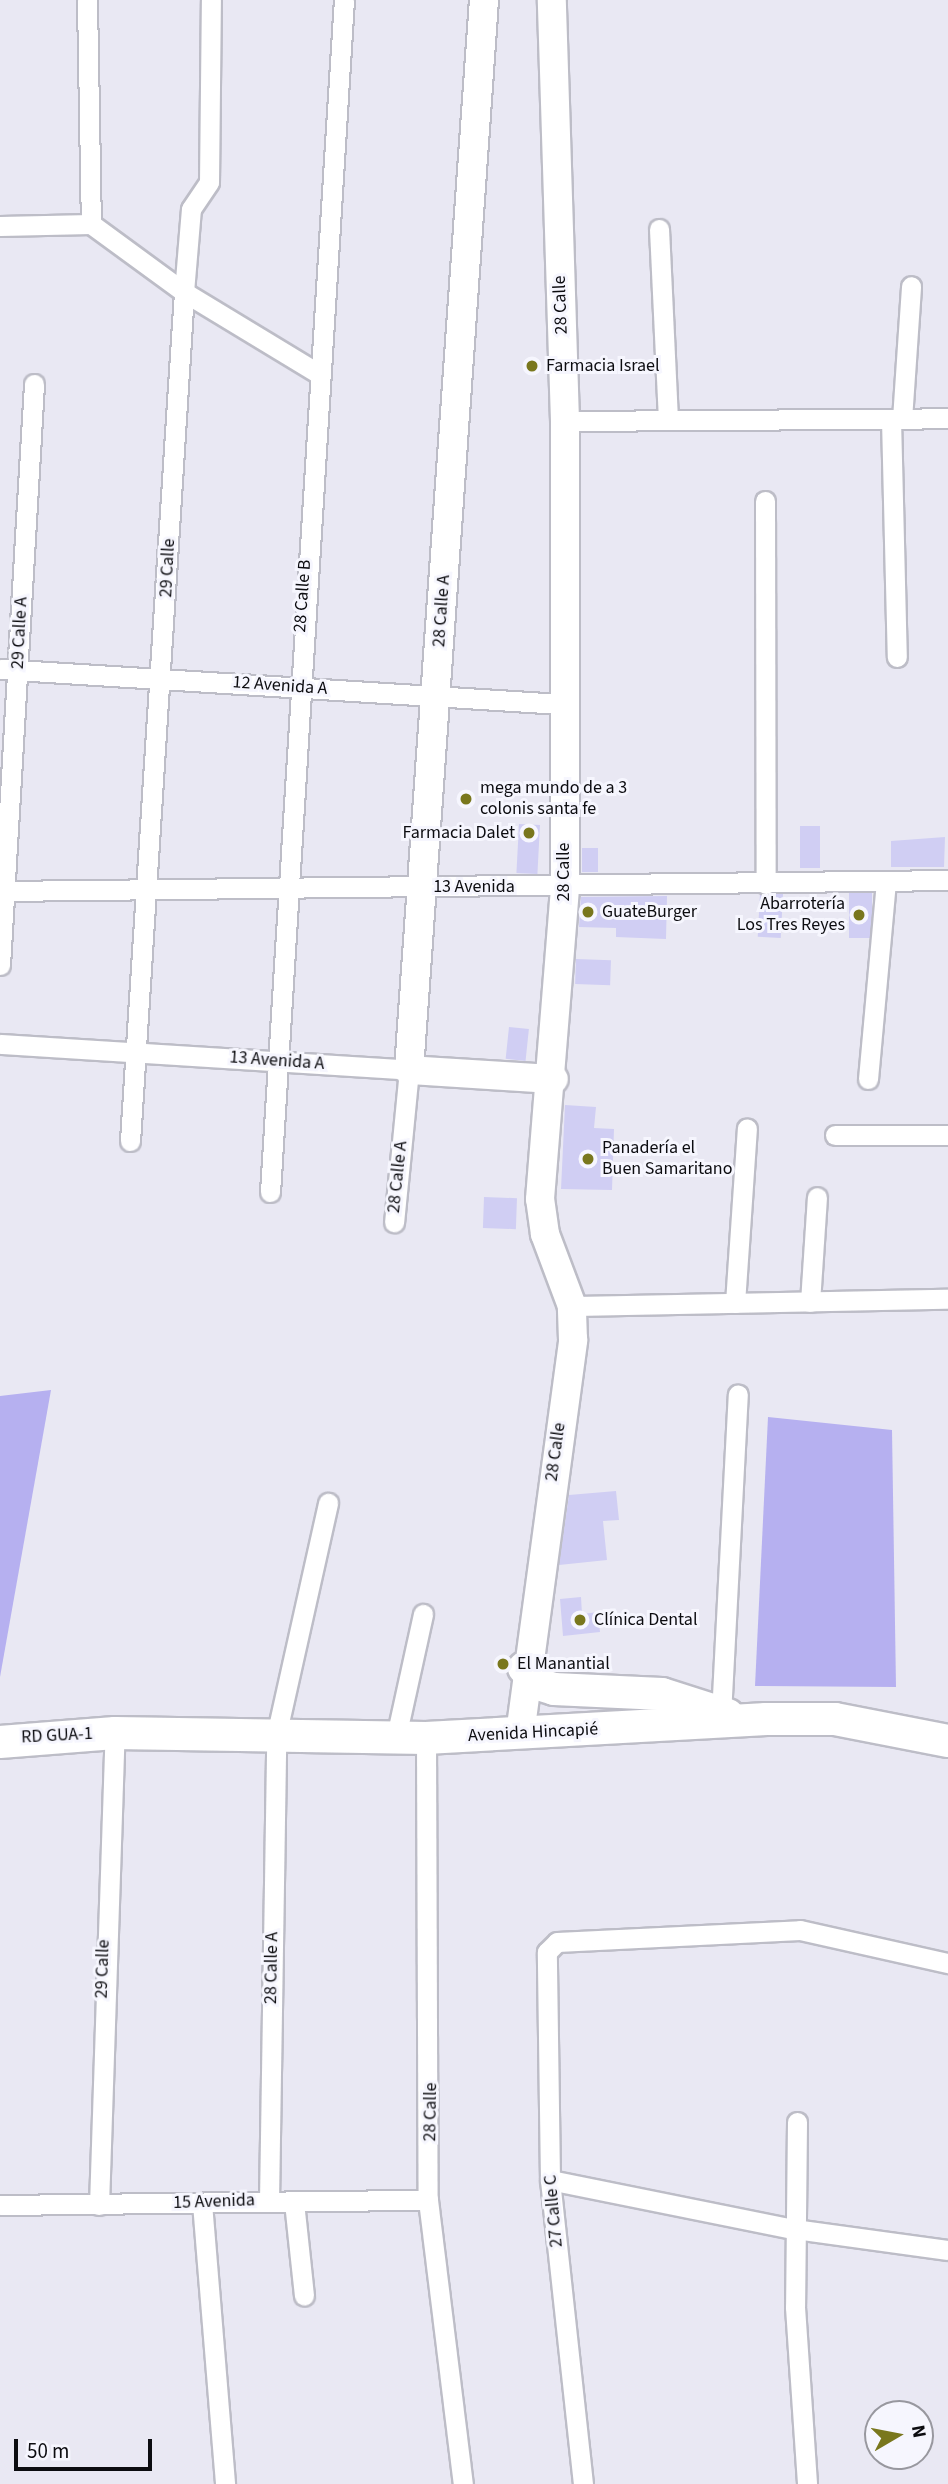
<!DOCTYPE html>
<meta charset="utf-8">
<style>
body{margin:0}
#map{position:relative;width:948px;height:2484px;overflow:hidden;background:#e9e8f3;font-family:"Source Sans 3",sans-serif}
div>[style]{position:absolute}
.green>*{inset:0;background:#b6b0f0}
.building>*{inset:0;background:#d0cef3;transform-origin:0 0}
.roads{filter:drop-shadow(2px 0 #bdbdc7) drop-shadow(-2px 0 #bdbdc7) drop-shadow(0 2px #bdbdc7) drop-shadow(0 -2px #bdbdc7)}
.minor>*{height:19px;margin:-9.5px;padding:0 9.5px;transform-origin:9.5px;border-radius:9.5px;background:#fff}
.secondary>*{height:28px;margin:-14px;padding:0 14px;transform-origin:14px;border-radius:14px;background:#fff}
.primary>*{height:32px;margin:-16px;padding:0 16px;transform-origin:16px;border-radius:16px;background:#fff}
.dots>*{width:19px;height:19px;translate:-50% -50%;box-sizing:border-box;border:4px solid #f6f6fe;border-radius:50%}
span{translate:-50% -50%;white-space:nowrap;text-align:center;line-height:1.15;-webkit-text-stroke:6px #f6f6fe;paint-order:stroke}
.street-label{font-size:18px;color:#0c0c10}
.poi-label{font-size:18px;color:#0c0c10}
.left{translate:0 -50%;text-align:left}
.right{translate:-100% -50%;text-align:right}
.north{position:absolute;left:864px;top:2400px;width:70px;height:70px;box-sizing:border-box;background:#f6f6fe;border:2px solid #98989f;border-radius:50%;rotate:80deg;font-size:19px;font-weight:700;line-height:28px;text-align:center;color:#0c0c10}
.north::after{content:'';display:block;margin:auto;width:24px;height:32px;background:#79771d;clip-path:polygon(50% 0,100% 100%,50% 72%,0 100%)}
.scale{position:absolute;left:14px;top:2439px;width:138px;height:32px;box-sizing:border-box;border:4px solid #0c0c10;border-top:0;padding-left:9px;font-size:21px;line-height:24px;white-space:nowrap;color:#0c0c10;-webkit-text-stroke:5px #f6f6fe;paint-order:stroke}
</style>
<div id="map">
<div class="green">
<i style="clip-path:polygon(51px 1390px,0 1677px,0 1396px)"></i>
<i style="clip-path:polygon(768px 1417px,892px 1430px,896px 1687px,755px 1686px)"></i>
</div>
<div class="building">
<i style="left:519px;top:824px;width:21px;height:49px;rotate:3deg"></i>
<i style="left:800px;top:826px;width:20px;height:42px"></i>
<i style="clip-path:polygon(945px 837px,944px 867px,891px 867px,891px 841px)"></i>
<i style="left:582px;top:848px;width:16px;height:24px"></i>
<i style="left:849px;top:893px;width:23px;height:45px"></i>
<i style="left:783px;top:894px;width:44px;height:23px;rotate:93deg"></i>
<i style="clip-path:polygon(667px 896px,666px 939px,616px 937px,616px 928px,579px 927px,581px 897px)"></i>
<i style="left:576px;top:959px;width:35px;height:25px;rotate:2deg"></i>
<i style="left:509px;top:1027px;width:20px;height:32px;rotate:6deg"></i>
<i style="clip-path:polygon(565px 1105px,596px 1107px,594px 1128px,614px 1129px,612px 1190px,561px 1189px)"></i>
<i style="left:484px;top:1197px;width:33px;height:31px;rotate:2deg"></i>
<i style="clip-path:polygon(616px 1491px,619px 1520px,603px 1521px,607px 1560px,559px 1565px,569px 1495px)"></i>
<i style="clip-path:polygon(581px 1597px,582px 1614px,598px 1612px,600px 1632px,563px 1636px,560px 1599px)"></i>
</div>
<div class="roads">
<div class="minor">
<i style="left:87px;top:0;width:224px;rotate:89deg"></i>
<i style="left:0;top:226px;width:91px;rotate:-1.3deg"></i>
<i style="left:91px;top:224px;width:115px;rotate:36.2deg"></i>
<i style="left:184px;top:292px;width:157px;rotate:31.2deg"></i>
<i style="left:659px;top:229px;width:191px;rotate:87.3deg"></i>
<i style="left:891px;top:419px;width:238px;rotate:88.6deg"></i>
<i style="left:902px;top:419px;width:133px;rotate:-86.1deg"></i>
<i style="left:565px;top:421px;width:383px;rotate:-0.4deg"></i>
<i style="left:765px;top:501px;width:383px;rotate:89.9deg"></i>
<i style="left:0;top:669px;width:562px;rotate:3.57deg"></i>
<i style="left:0;top:891px;width:948px;rotate:-0.66deg"></i>
<i style="left:0;top:965px;width:582px;rotate:-86.65deg"></i>
<i style="left:0;top:1044px;width:410px;rotate:3.6deg"></i>
<i style="left:409px;top:1070px;width:153px;rotate:95.6deg"></i>
<i style="left:868px;top:1079px;width:198px;rotate:-84.8deg"></i>
<i style="left:835px;top:1135px;width:113px"></i>
<i style="left:130px;top:1141px;width:851px;rotate:-86.36deg"></i>
<i style="left:184px;top:292px;width:83px;rotate:-85.2deg"></i>
<i style="left:191px;top:209px;width:32px;rotate:-56deg"></i>
<i style="left:209px;top:182px;width:182px;rotate:-89.4deg"></i>
<i style="left:270px;top:1192px;width:1194px;rotate:-86.45deg"></i>
<i style="left:810px;top:1302px;width:105px;rotate:-86.2deg"></i>
<i style="left:735px;top:1303px;width:175px;rotate:-86.1deg"></i>
<i style="left:572px;top:1306px;width:376px;rotate:-1.1deg"></i>
<i style="left:721px;top:1715px;width:321px;rotate:-87deg"></i>
<i style="left:396px;top:1737px;width:126px;rotate:-77.6deg"></i>
<i style="left:426px;top:1738px;width:462px;rotate:89.8deg"></i>
<i style="left:428px;top:2200px;width:286px;rotate:83deg"></i>
<i style="left:797px;top:2122px;width:185px;rotate:90.6deg"></i>
<i style="left:795px;top:2307px;width:177px;rotate:86.1deg"></i>
<i style="left:550px;top:2180px;width:249px;rotate:11.4deg"></i>
<i style="left:794px;top:2229px;width:155px;rotate:7.8deg"></i>
<i style="left:269px;top:2201px;width:465px;rotate:-89.1deg"></i>
<i style="left:276px;top:1736px;width:239px;rotate:-77.4deg"></i>
<i style="left:294px;top:2202px;width:94px;rotate:83.9deg"></i>
<i style="left:202px;top:2203px;width:282px;rotate:85.3deg"></i>
<i style="left:0;top:2205px;width:428px;rotate:-0.7deg"></i>
<i style="left:99px;top:2205px;width:472px;rotate:-88.1deg"></i>
<i style="left:583px;top:2484px;width:306px;rotate:-96.2deg"></i>
<i style="left:550px;top:2180px;width:228px;rotate:-90.8deg"></i>
<i style="left:547px;top:1952px;width:14px;rotate:-45deg"></i>
<i style="left:557px;top:1942px;width:243px;rotate:-2.8deg"></i>
<i style="left:800px;top:1930px;width:152px;rotate:12.6deg"></i>
</div>
<div class="secondary">
<i style="left:484px;top:0;width:1073px;rotate:94.01deg"></i>
<i style="left:409px;top:1070px;width:145px;rotate:3.6deg"></i>
<i style="left:520px;top:1734px;width:398px;rotate:-82.3deg"></i>
<i style="left:573px;top:1340px;width:34px;rotate:-92deg"></i>
<i style="left:572px;top:1306px;width:77px;rotate:-110.6deg"></i>
<i style="left:545px;top:1234px;width:35px;rotate:-98deg"></i>
<i style="left:540px;top:1199px;width:312px;rotate:-85.4deg"></i>
<i style="left:565px;top:888px;width:467px;rotate:-90deg"></i>
<i style="left:565px;top:421px;width:421px;rotate:-91.8deg"></i>
</div>
<div class="primary">
<i style="left:524px;top:1668px;width:21px;rotate:49deg"></i>
<i style="left:538px;top:1684px;width:17px;rotate:17deg"></i>
<i style="left:554px;top:1689px;width:108px;rotate:2.7deg"></i>
<i style="left:662px;top:1694px;width:69px;rotate:17.7deg"></i>
<i style="left:0;top:1742px;width:115px;rotate:-4.5deg"></i>
<i style="left:115px;top:1733px;width:311px;rotate:0.9deg"></i>
<i style="left:426px;top:1738px;width:341px;rotate:-3.2deg"></i>
<i style="left:766px;top:1719px;width:69px"></i>
<i style="left:835px;top:1719px;width:115px;rotate:11deg"></i>
</div>
</div>
<div class="dots">
<i style="left:532px;top:366px;background:#79771d"></i>
<i style="left:466px;top:799px;background:#79771d"></i>
<i style="left:529px;top:833px;background:#79771d"></i>
<i style="left:588px;top:912px;background:#79771d"></i>
<i style="left:859px;top:915px;background:#79771d"></i>
<i style="left:588px;top:1159px;background:#79771d"></i>
<i style="left:580px;top:1620px;background:#79771d"></i>
<i style="left:503px;top:1664px;background:#79771d"></i>
</div>
<div class="street-label">
<span style="left:561px;top:305px;rotate:-92deg">28 Calle</span>
<span style="left:168px;top:568px;rotate:-87deg">29 Calle</span>
<span style="left:303px;top:596px;rotate:-86deg">28 Calle B</span>
<span style="left:442px;top:611px;rotate:-86deg">28 Calle A</span>
<span style="left:20px;top:633px;rotate:-87deg">29 Calle A</span>
<span style="left:280px;top:686px;rotate:4deg">12 Avenida A</span>
<span style="left:564px;top:872px;rotate:-90deg">28 Calle</span>
<span style="left:474px;top:887px">13 Avenida</span>
<span style="left:277px;top:1061px;rotate:4deg">13 Avenida A</span>
<span style="left:398px;top:1177px;rotate:-84deg">28 Calle A</span>
<span style="left:556px;top:1452px;rotate:-82deg">28 Calle</span>
<span style="left:533px;top:1733px;rotate:-3deg">Avenida Hincapié</span>
<span style="left:57px;top:1736px;rotate:-3deg">RD GUA-1</span>
<span style="left:272px;top:1968px;rotate:-89deg">28 Calle A</span>
<span style="left:103px;top:1969px;rotate:-88deg">29 Calle</span>
<span style="left:431px;top:2112px;rotate:-89deg">28 Calle</span>
<span style="left:214px;top:2202px;rotate:-2deg">15 Avenida</span>
<span style="left:554px;top:2211px;rotate:-95deg">27 Calle C</span>
</div>
<div class="poi-label">
<span class="left" style="left:546px;top:366px">Farmacia Israel</span>
<span class="left" style="left:480px;top:799px">mega mundo de a 3<br>colonis santa fe</span>
<span class="right" style="left:515px;top:833px">Farmacia Dalet</span>
<span class="right" style="left:845px;top:915px">Abarrotería<br>Los Tres Reyes</span>
<span class="left" style="left:602px;top:912px">GuateBurger</span>
<span class="left" style="left:602px;top:1159px">Panadería el<br>Buen Samaritano</span>
<span class="left" style="left:594px;top:1620px">Clínica Dental</span>
<span class="left" style="left:517px;top:1664px">El Manantial</span>
</div>
<div class="north">N</div>
<div class="scale">50 m</div>
</div>
